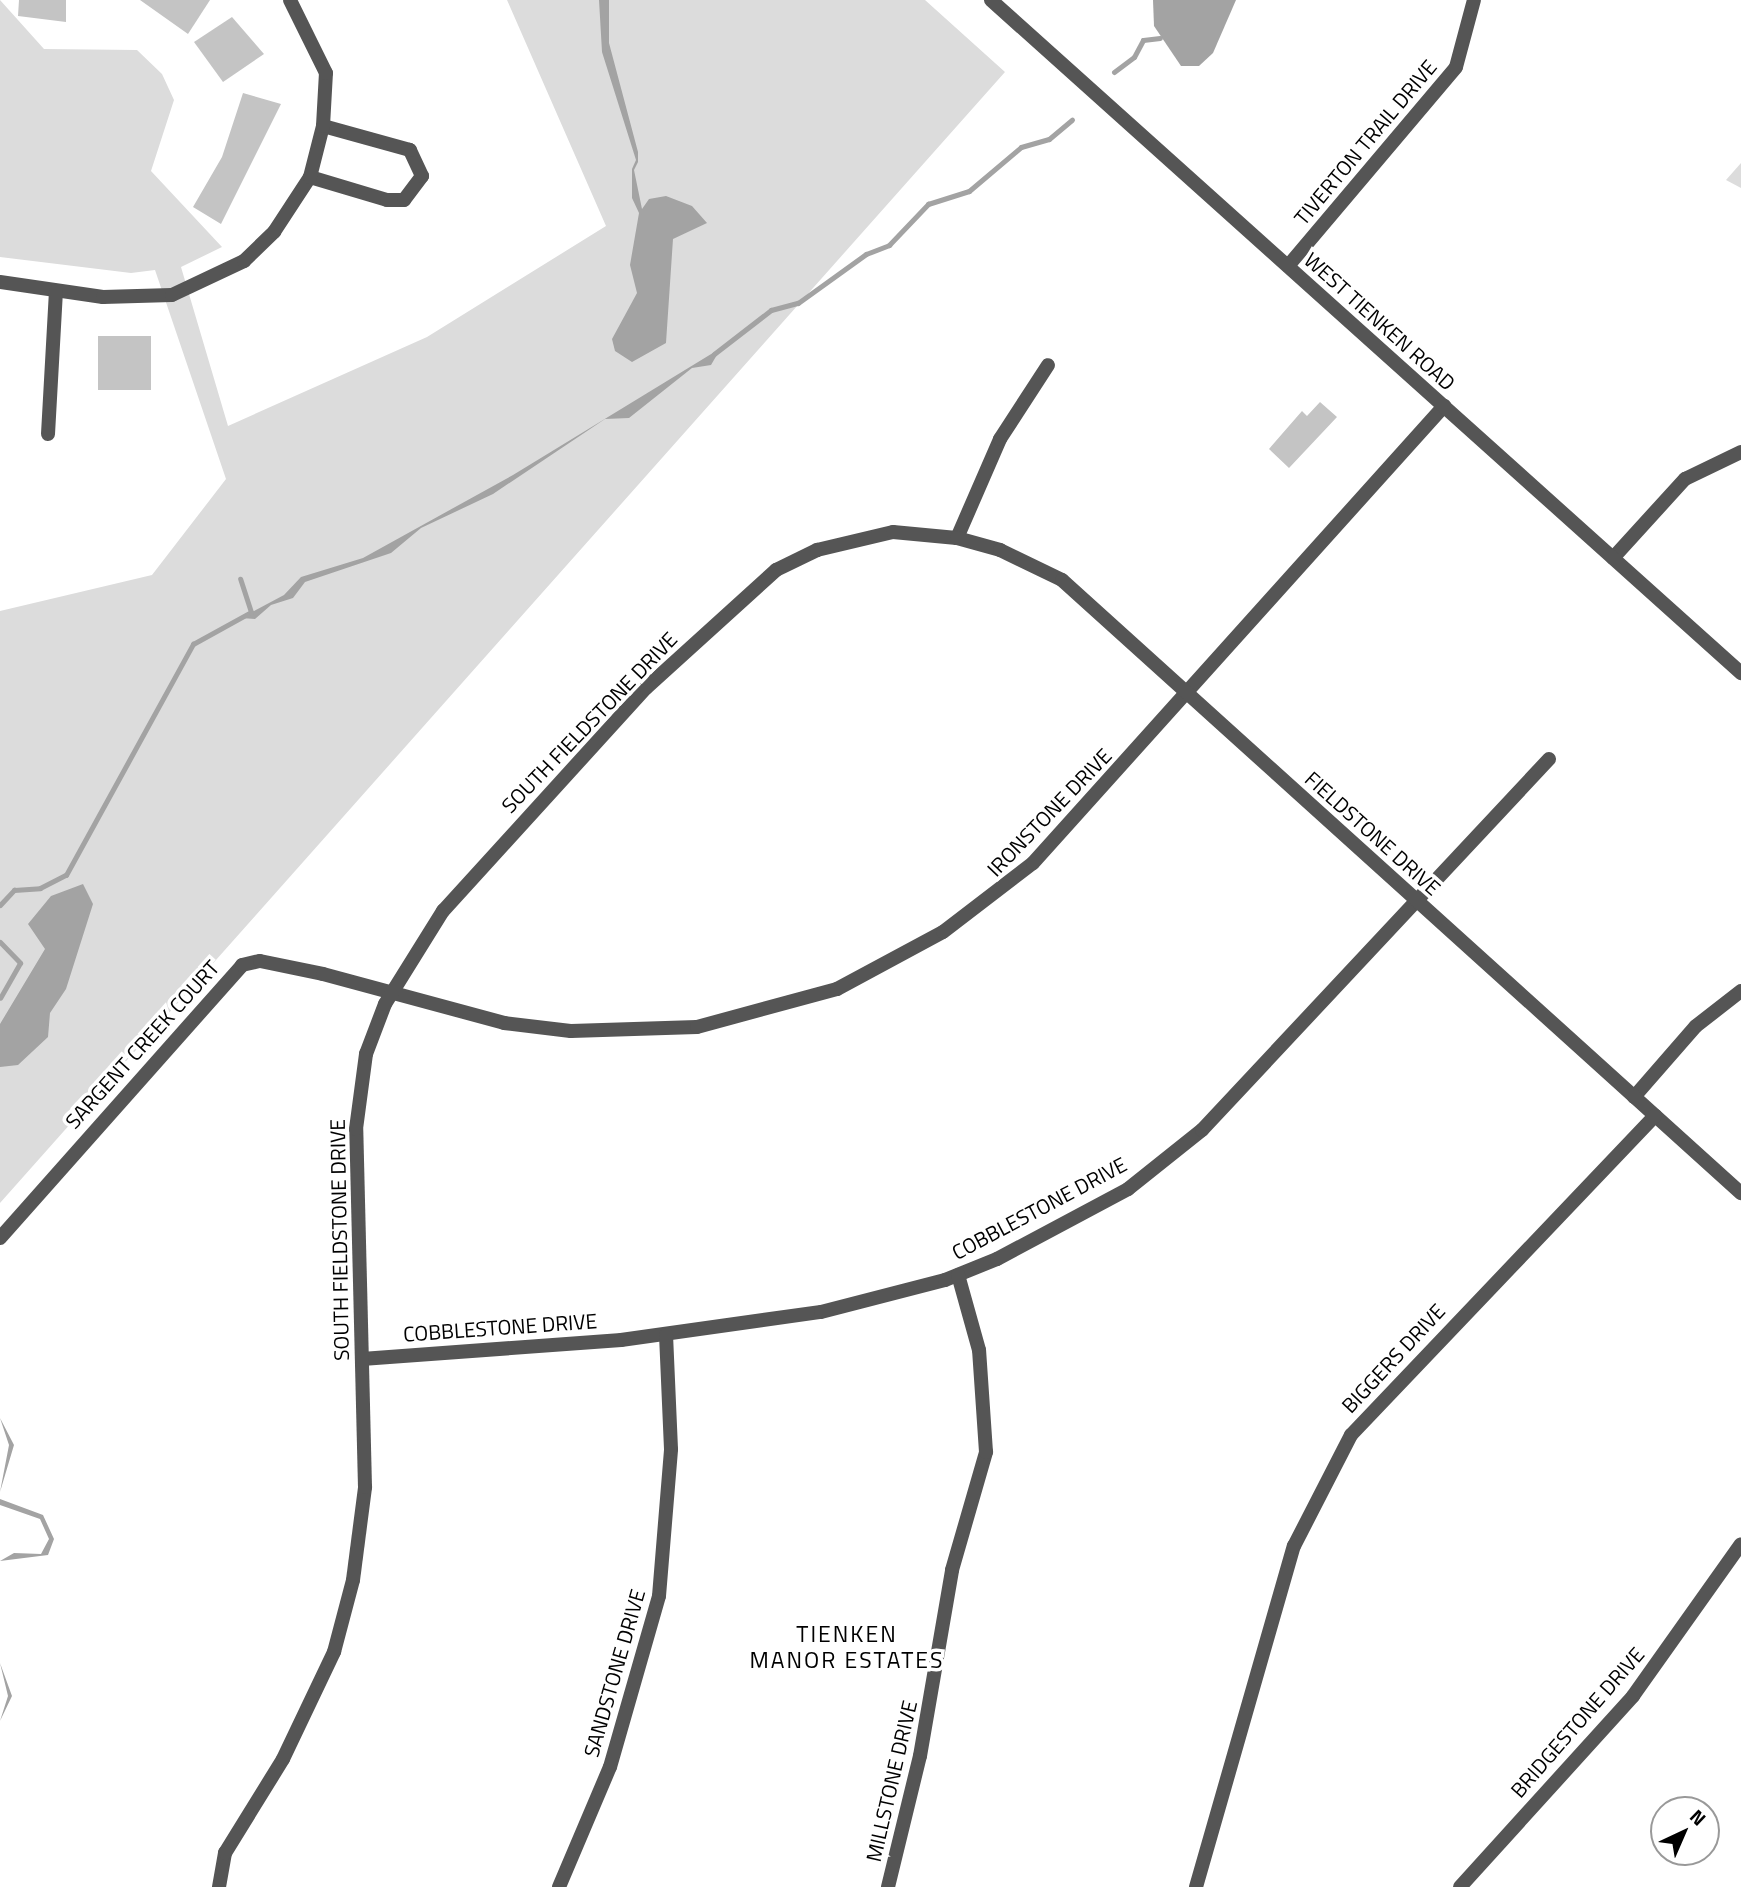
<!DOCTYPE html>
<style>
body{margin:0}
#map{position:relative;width:1741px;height:1887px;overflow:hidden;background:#fff;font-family:"Titillium Web",sans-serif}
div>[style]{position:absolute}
.green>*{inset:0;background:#dcdcdc}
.water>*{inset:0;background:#a3a3a3}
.stream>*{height:5px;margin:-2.5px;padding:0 2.5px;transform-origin:2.5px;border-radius:2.5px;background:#a3a3a3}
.building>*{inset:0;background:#c4c4c4;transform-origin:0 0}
.minor>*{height:14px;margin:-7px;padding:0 7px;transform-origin:7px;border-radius:7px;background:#555}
.tertiary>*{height:14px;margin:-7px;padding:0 7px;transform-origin:7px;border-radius:7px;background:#555}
span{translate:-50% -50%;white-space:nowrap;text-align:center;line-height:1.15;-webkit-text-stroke:7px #fff;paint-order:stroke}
.street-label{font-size:21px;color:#000}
.neighbourhood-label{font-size:23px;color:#000;letter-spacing:2px}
.north{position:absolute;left:1650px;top:1796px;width:70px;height:70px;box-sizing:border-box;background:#fff;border:2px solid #999;border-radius:50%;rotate:44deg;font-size:19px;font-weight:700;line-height:28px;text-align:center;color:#000}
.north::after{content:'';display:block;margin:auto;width:24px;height:32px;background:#000;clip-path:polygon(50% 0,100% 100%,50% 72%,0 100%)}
</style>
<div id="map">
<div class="green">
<i style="clip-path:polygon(0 0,44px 49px,137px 50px,162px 74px,174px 100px,151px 171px,222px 247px,181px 267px,228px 426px,427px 337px,606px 226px,507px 0,925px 0,1005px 72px,0 1203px,0 611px,152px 575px,226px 479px,155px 270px,131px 273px,0 257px)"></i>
<i style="clip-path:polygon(1741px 163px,1741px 188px,1726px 180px)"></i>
</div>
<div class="water">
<i style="clip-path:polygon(599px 0,609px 0,609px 43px,638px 152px,638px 162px,634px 170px,642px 209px,649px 199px,666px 196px,692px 206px,707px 223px,673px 239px,666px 343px,632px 362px,615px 351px,612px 339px,637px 293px,630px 265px,639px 213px,632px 198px,632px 169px,636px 160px,602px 52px)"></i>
<i style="clip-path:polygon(1153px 0,1236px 0,1213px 53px,1199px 66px,1181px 66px,1154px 26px)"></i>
<i style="clip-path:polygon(721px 348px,711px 365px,692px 368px,629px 418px,605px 419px,493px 494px,421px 528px,391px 553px,305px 582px,293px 598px,271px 605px,255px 619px,241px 618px,284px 595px,301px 577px,363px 558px,513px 475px)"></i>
<i style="clip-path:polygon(83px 884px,93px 904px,66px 989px,50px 1013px,48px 1037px,18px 1065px,0 1067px,0 1024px,45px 949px,28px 924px,51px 896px)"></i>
<i style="clip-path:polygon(0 1418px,14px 1445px,0 1492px,9px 1445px)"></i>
<i style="clip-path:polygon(0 1499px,43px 1515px,54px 1539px,48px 1555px,0 1561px,14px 1553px,41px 1554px,49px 1539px,40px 1519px,0 1505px)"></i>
<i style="clip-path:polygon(0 1663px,12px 1696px,0 1721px,8px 1696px)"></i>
</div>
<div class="stream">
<i style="left:1114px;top:72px;width:25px;rotate:-37deg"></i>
<i style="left:1134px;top:57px;width:19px;rotate:-62deg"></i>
<i style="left:1143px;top:40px;width:17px;rotate:-7deg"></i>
<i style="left:714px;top:354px;width:72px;rotate:-37.7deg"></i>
<i style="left:771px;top:310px;width:28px;rotate:-15deg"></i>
<i style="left:798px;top:303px;width:84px;rotate:-35.8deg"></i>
<i style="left:866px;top:254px;width:25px;rotate:-21deg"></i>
<i style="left:889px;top:245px;width:57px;rotate:-46.4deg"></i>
<i style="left:928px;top:204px;width:43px;rotate:-17.6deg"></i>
<i style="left:969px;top:191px;width:68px;rotate:-40.2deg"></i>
<i style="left:1021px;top:147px;width:29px;rotate:-16deg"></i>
<i style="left:1049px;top:139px;width:30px;rotate:-40deg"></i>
<i style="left:0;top:905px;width:21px;rotate:-47deg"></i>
<i style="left:14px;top:890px;width:26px;rotate:-4deg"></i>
<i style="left:40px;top:888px;width:29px;rotate:-27deg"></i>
<i style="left:66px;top:875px;width:264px;rotate:-61.2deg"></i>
<i style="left:193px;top:644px;width:66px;rotate:-28.9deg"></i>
<i style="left:251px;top:612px;width:35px;rotate:-108deg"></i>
<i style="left:0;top:942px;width:29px;rotate:46deg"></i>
<i style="left:20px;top:963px;width:40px;rotate:119.7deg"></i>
</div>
<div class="building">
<i style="clip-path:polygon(19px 0,66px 0,66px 22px,18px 16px)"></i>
<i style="clip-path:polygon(140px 0,210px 0,188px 34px)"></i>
<i style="clip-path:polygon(232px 17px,264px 54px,223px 82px,194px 42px)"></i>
<i style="clip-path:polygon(243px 93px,281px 104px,221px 224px,193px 207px,222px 157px)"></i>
<i style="left:98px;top:336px;width:53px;height:54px"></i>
<i style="clip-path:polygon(1320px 402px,1337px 417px,1289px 468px,1269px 449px,1302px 411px,1307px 416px)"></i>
</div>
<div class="minor">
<i style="left:310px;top:177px;width:80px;rotate:16.6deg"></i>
<i style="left:387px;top:200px;width:17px"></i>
<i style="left:404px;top:200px;width:30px;rotate:-53deg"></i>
<i style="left:422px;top:176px;width:29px;rotate:-115deg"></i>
<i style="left:410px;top:150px;width:90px;rotate:-164.6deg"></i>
<i style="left:1288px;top:266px;width:260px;rotate:-49.8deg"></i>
<i style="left:1456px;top:67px;width:69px;rotate:-75deg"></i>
<i style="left:0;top:282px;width:104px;rotate:8.3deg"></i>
<i style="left:103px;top:297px;width:69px;rotate:-1.7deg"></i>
<i style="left:172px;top:295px;width:80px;rotate:-25.3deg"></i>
<i style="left:244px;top:261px;width:42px;rotate:-44deg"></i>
<i style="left:274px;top:232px;width:66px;rotate:-56.8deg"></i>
<i style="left:310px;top:177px;width:53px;rotate:-75.7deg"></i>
<i style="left:323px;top:126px;width:53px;rotate:-86.8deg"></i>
<i style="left:326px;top:73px;width:81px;rotate:-116.3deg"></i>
<i style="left:48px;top:434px;width:143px;rotate:-86.8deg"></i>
<i style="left:957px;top:538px;width:108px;rotate:-66.5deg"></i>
<i style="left:1000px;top:439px;width:88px;rotate:-57deg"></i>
<i style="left:1613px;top:558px;width:107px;rotate:-47.7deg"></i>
<i style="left:1685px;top:479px;width:62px;rotate:-25.7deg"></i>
<i style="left:1634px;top:1097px;width:94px;rotate:-48.9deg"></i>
<i style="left:1696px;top:1026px;width:57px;rotate:-37.9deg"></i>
<i style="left:0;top:1238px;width:365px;rotate:-48.4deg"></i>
<i style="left:242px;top:965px;width:18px;rotate:-13deg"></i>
<i style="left:260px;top:961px;width:64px;rotate:11.7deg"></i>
<i style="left:323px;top:974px;width:188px;rotate:15.1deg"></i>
<i style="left:504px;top:1023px;width:67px;rotate:6.8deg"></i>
<i style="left:571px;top:1031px;width:126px;rotate:-1.8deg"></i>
<i style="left:697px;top:1027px;width:145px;rotate:-15.2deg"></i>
<i style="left:837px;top:989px;width:120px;rotate:-28.3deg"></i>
<i style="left:943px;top:932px;width:113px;rotate:-37.5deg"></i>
<i style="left:1033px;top:863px;width:615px;rotate:-48.03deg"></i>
<i style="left:362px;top:1359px;width:260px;rotate:-4.2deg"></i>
<i style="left:621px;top:1340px;width:202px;rotate:-8deg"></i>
<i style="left:821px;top:1312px;width:128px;rotate:-14.5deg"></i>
<i style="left:945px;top:1280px;width:56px;rotate:-22deg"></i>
<i style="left:997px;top:1259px;width:149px;rotate:-28.1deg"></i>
<i style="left:1128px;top:1189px;width:95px;rotate:-38.6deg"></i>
<i style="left:1202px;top:1130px;width:508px;rotate:-46.91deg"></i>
<i style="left:219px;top:1887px;width:35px;rotate:-80deg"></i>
<i style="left:225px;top:1853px;width:110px;rotate:-58.3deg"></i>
<i style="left:283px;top:1759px;width:119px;rotate:-64.5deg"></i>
<i style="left:334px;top:1652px;width:74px;rotate:-75.2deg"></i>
<i style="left:353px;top:1580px;width:94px;rotate:-82.6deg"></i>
<i style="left:365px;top:1487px;width:358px;rotate:-91.4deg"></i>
<i style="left:356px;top:1129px;width:76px;rotate:-82.4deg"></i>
<i style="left:366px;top:1054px;width:53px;rotate:-69.2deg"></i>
<i style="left:385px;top:1004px;width:110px;rotate:-58.1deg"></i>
<i style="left:443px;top:911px;width:302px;rotate:-47.7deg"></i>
<i style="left:646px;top:688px;width:176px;rotate:-42.2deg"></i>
<i style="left:776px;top:570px;width:46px;rotate:-26deg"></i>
<i style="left:817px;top:550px;width:78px;rotate:-13.3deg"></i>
<i style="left:893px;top:532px;width:64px;rotate:5.4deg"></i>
<i style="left:957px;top:538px;width:45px;rotate:15.6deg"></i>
<i style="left:1000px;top:550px;width:69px;rotate:25.8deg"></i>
<i style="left:1062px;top:580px;width:915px;rotate:42.08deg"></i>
<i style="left:559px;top:1887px;width:130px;rotate:-67deg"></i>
<i style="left:610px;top:1767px;width:178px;rotate:-74deg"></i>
<i style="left:659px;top:1596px;width:147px;rotate:-85.3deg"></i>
<i style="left:671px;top:1449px;width:114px;rotate:-92.5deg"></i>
<i style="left:888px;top:1887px;width:135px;rotate:-76.3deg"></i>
<i style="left:920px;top:1756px;width:189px;rotate:-80.2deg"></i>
<i style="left:952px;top:1570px;width:123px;rotate:-73.9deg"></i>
<i style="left:986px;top:1452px;width:102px;rotate:-93.9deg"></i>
<i style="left:979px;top:1350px;width:78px;rotate:-105.6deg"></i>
<i style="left:1196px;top:1887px;width:355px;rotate:-74deg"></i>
<i style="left:1294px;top:1546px;width:125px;rotate:-62.8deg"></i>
<i style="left:1351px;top:1435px;width:441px;rotate:-46.4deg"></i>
<i style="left:1460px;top:1887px;width:258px;rotate:-47.8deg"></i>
<i style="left:1633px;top:1696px;width:186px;rotate:-54.6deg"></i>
</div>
<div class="tertiary">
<i style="left:991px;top:0;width:1008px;rotate:41.9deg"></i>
</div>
<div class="street-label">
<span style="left:1365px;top:142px;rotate:-50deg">TIVERTON TRAIL DRIVE</span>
<span style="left:1380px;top:321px;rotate:42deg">WEST TIENKEN ROAD</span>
<span style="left:589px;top:722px;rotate:-46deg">SOUTH FIELDSTONE DRIVE</span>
<span style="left:1049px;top:812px;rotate:-46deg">IRONSTONE DRIVE</span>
<span style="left:1373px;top:833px;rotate:42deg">FIELDSTONE DRIVE</span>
<span style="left:142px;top:1044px;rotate:-48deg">SARGENT CREEK COURT</span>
<span style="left:1039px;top:1208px;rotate:-28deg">COBBLESTONE DRIVE</span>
<span style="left:339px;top:1240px;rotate:-91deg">SOUTH FIELDSTONE DRIVE</span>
<span style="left:500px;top:1327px;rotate:-4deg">COBBLESTONE DRIVE</span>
<span style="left:1393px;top:1358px;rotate:-47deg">BIGGERS DRIVE</span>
<span style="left:614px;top:1673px;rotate:-74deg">SANDSTONE DRIVE</span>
<span style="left:1577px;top:1722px;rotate:-49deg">BRIDGESTONE DRIVE</span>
<span style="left:891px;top:1781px;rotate:-77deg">MILLSTONE DRIVE</span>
</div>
<div class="neighbourhood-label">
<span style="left:847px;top:1647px">TIENKEN<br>MANOR ESTATES</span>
</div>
<div class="north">N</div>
</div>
